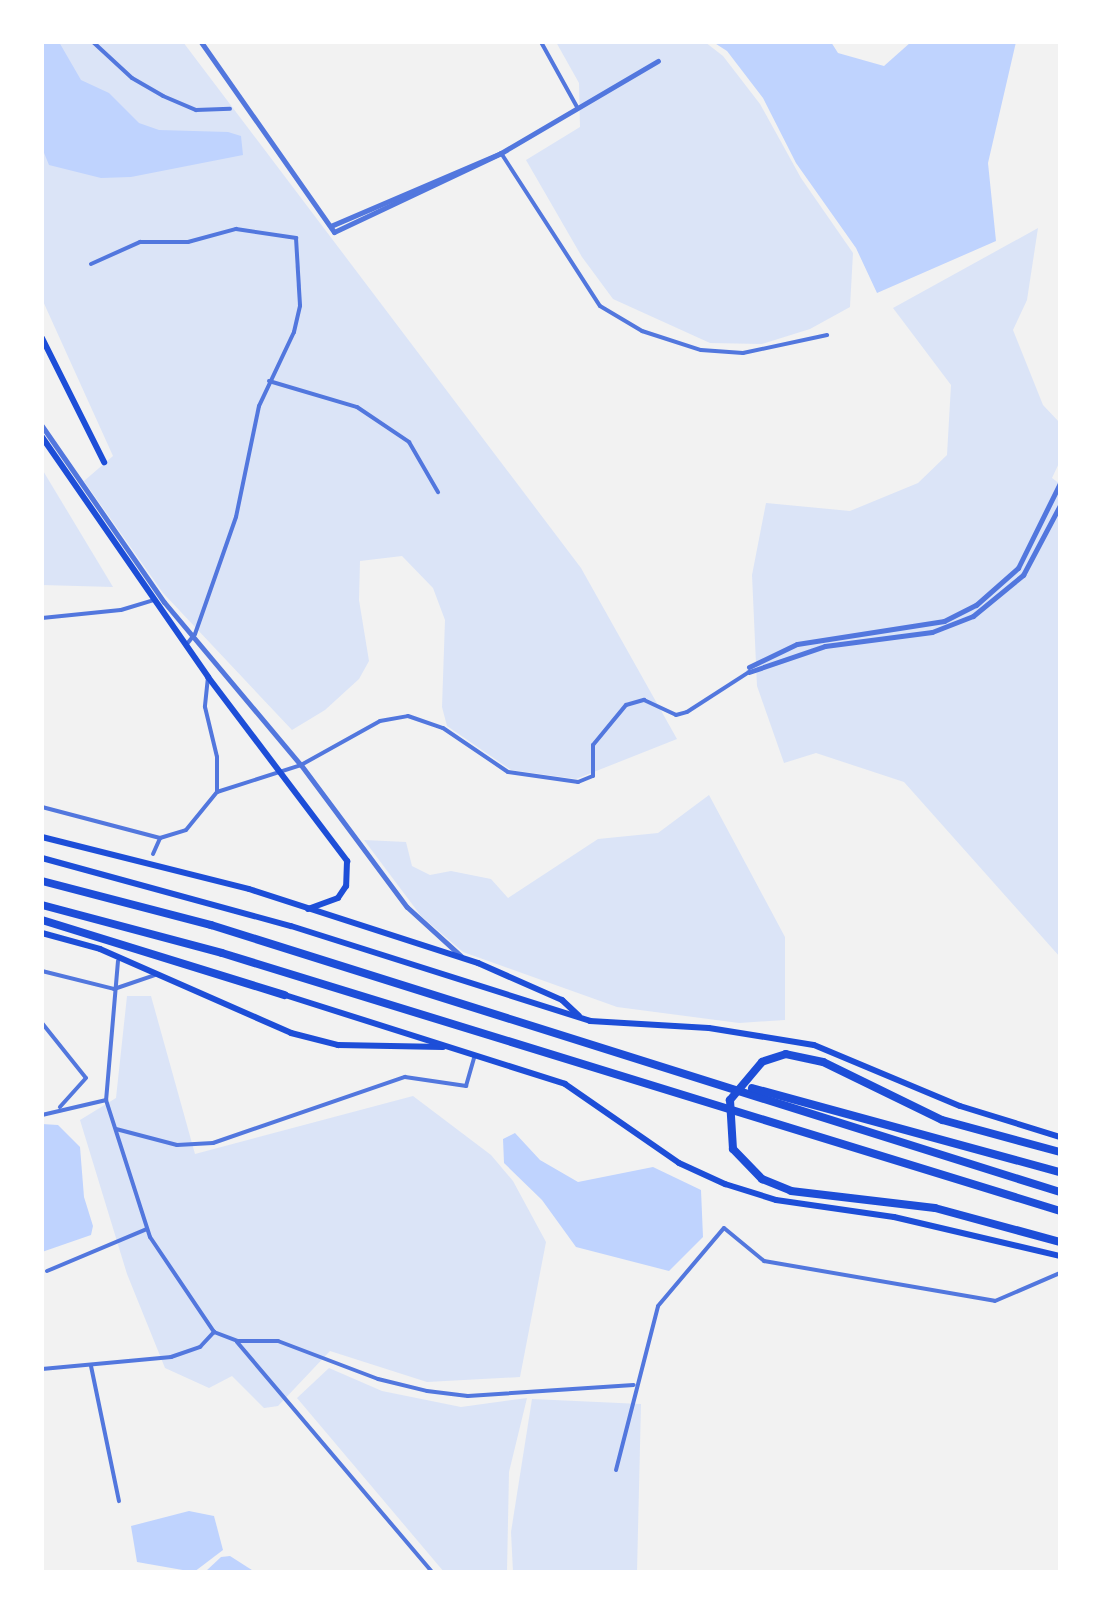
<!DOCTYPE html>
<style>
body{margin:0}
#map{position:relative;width:1102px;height:1614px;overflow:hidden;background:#f2f2f2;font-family:Cabin,sans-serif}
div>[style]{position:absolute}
.green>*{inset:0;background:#dbe4f7}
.water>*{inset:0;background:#bfd3fe}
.minor>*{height:4px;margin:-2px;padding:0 2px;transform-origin:2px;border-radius:2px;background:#5277de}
.tertiary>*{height:5px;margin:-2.5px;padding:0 2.5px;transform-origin:2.5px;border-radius:2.5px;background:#5277de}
.secondary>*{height:6px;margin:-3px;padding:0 3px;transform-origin:3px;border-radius:3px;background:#1d4ed8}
.motorway>*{height:8px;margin:-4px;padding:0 4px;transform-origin:4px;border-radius:4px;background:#1d4ed8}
span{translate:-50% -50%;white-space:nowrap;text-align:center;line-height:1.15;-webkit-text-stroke:6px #fff;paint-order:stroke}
.frame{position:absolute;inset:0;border:44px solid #fff;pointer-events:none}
</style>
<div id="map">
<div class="green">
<i style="clip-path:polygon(42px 42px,183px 42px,581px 568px,677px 739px,576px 779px,511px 770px,447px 726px,442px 707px,445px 620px,433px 588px,402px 556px,360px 561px,359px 600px,369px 661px,359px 679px,325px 710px,292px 730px,163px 593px,84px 481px,113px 456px,42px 299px)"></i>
<i style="clip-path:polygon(556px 42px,705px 42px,723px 56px,760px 104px,801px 178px,853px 253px,850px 307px,810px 329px,762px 344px,710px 343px,613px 299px,582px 257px,526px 160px,580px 127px,579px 83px)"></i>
<i style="clip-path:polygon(1038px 228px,1027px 300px,1013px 330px,1043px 405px,1060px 423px,1060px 461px,1052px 478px,1060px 484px,1060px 957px,904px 782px,816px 753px,784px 763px,757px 686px,752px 575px,766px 503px,850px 511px,918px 483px,947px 455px,951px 385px,893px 308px)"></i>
<i style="clip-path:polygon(42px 469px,113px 587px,42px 585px)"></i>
<i style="clip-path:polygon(709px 795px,785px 937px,785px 1020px,739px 1023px,617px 1007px,463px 952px,421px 916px,364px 840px,406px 842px,412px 866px,430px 875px,451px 871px,491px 879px,508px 898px,598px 839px,658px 833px)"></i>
<i style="clip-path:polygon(127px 996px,151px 996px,195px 1154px,413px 1096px,491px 1155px,513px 1181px,546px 1242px,520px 1377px,427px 1382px,330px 1351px,278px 1406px,264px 1408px,232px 1376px,209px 1388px,165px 1368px,127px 1274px,80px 1120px,116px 1098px)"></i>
<i style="clip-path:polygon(329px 1368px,382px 1391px,461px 1407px,527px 1398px,509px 1472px,507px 1572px,444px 1572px,297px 1398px)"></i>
<i style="clip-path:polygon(532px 1399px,641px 1404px,637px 1572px,513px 1572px,511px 1532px)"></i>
</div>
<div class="water">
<i style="clip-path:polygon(42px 42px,59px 42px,81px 80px,109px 93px,139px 123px,159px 130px,228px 132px,241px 136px,243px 155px,131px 177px,101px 178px,49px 165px,42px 148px)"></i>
<i style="clip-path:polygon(713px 42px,831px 42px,838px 53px,884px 66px,911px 42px,1016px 42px,988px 163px,996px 241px,877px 293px,856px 248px,796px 163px,763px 98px,727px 51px)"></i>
<i style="clip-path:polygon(42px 1124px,58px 1125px,80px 1147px,84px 1197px,93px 1226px,91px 1235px,42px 1252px)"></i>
<i style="clip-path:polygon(515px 1133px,540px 1160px,578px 1182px,653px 1167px,701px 1190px,703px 1237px,669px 1271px,576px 1247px,542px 1200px,504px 1163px,503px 1139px)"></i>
<i style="clip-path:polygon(189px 1511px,214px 1516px,223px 1550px,194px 1572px,137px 1562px,131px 1526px)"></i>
<i style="clip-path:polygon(230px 1556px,255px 1572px,205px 1572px,221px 1557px)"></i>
</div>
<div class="minor">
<i style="left:93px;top:42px;width:53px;rotate:42.7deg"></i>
<i style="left:132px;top:78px;width:36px;rotate:30deg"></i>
<i style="left:163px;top:96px;width:36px;rotate:23deg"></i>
<i style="left:196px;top:110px;width:34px;rotate:-2deg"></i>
<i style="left:541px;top:42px;width:74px;rotate:61deg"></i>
<i style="left:501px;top:153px;width:182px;rotate:57.1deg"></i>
<i style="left:600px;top:306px;width:49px;rotate:30.8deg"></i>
<i style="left:642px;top:331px;width:62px;rotate:17.9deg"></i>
<i style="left:701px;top:350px;width:42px;rotate:4.1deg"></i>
<i style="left:743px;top:353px;width:86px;rotate:-12.1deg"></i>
<i style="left:91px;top:264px;width:54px;rotate:-24.2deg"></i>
<i style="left:140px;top:242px;width:48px"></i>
<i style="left:188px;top:242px;width:50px;rotate:-15.2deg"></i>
<i style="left:236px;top:229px;width:61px;rotate:8.5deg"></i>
<i style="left:296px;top:238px;width:68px;rotate:86.6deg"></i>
<i style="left:300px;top:306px;width:27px;rotate:103deg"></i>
<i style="left:294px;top:332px;width:82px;rotate:115.3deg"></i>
<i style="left:259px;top:406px;width:113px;rotate:101.7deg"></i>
<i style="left:236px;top:517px;width:124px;rotate:109.3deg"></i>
<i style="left:195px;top:634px;width:14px;rotate:129deg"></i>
<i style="left:269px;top:381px;width:92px;rotate:16.5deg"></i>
<i style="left:357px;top:407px;width:63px;rotate:33.9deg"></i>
<i style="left:409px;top:442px;width:58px;rotate:59.9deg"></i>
<i style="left:42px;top:618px;width:79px;rotate:-5.8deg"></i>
<i style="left:121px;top:610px;width:34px;rotate:-17deg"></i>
<i style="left:208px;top:677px;width:30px;rotate:96deg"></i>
<i style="left:205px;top:707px;width:51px;rotate:76.5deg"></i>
<i style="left:217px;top:757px;width:35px;rotate:90deg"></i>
<i style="left:42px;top:807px;width:122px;rotate:14.7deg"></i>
<i style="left:160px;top:838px;width:27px;rotate:-17deg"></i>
<i style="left:186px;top:830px;width:49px;rotate:-50.8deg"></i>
<i style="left:217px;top:792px;width:88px;rotate:-17.8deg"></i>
<i style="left:301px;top:765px;width:90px;rotate:-29.1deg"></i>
<i style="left:380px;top:721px;width:28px;rotate:-10deg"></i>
<i style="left:408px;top:716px;width:37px;rotate:19deg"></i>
<i style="left:443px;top:728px;width:78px;rotate:34.1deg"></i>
<i style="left:508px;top:772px;width:71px;rotate:8.1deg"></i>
<i style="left:578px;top:782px;width:16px;rotate:-22deg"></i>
<i style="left:593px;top:776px;width:31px;rotate:-90deg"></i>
<i style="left:593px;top:745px;width:52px;rotate:-50.5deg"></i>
<i style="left:626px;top:705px;width:19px;rotate:-16deg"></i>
<i style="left:644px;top:700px;width:35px;rotate:25deg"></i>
<i style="left:676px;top:715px;width:11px;rotate:-15deg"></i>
<i style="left:687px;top:712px;width:74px;rotate:-32.8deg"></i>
<i style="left:153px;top:854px;width:17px;rotate:-66deg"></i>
<i style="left:118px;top:961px;width:140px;rotate:94.9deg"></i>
<i style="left:106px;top:1100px;width:144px;rotate:72.2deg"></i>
<i style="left:150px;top:1237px;width:115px;rotate:56deg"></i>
<i style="left:214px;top:1332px;width:25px;rotate:21deg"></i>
<i style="left:237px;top:1341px;width:41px"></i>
<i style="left:278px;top:1341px;width:107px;rotate:20.8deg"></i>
<i style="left:378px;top:1379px;width:50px;rotate:13.8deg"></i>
<i style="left:427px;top:1391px;width:41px;rotate:7deg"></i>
<i style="left:468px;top:1396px;width:166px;rotate:-3.8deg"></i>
<i style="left:42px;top:971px;width:74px;rotate:14deg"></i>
<i style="left:114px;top:989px;width:43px;rotate:-18.9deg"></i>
<i style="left:42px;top:1023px;width:70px;rotate:51.3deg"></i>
<i style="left:86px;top:1078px;width:39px;rotate:132deg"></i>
<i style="left:42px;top:1115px;width:66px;rotate:-13.2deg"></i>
<i style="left:116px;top:1129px;width:63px;rotate:14.7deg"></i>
<i style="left:177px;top:1145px;width:36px;rotate:-3deg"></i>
<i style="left:213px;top:1143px;width:203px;rotate:-19deg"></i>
<i style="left:405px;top:1077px;width:62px;rotate:8.4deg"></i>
<i style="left:466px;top:1086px;width:32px;rotate:-74deg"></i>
<i style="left:47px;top:1271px;width:108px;rotate:-22.8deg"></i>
<i style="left:237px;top:1342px;width:302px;rotate:49.7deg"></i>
<i style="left:91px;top:1366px;width:138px;rotate:78.3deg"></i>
<i style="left:42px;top:1369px;width:130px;rotate:-5.3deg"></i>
<i style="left:171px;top:1357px;width:31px;rotate:-19deg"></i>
<i style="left:200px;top:1347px;width:21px;rotate:-47deg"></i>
<i style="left:616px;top:1470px;width:169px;rotate:-75.6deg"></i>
<i style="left:658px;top:1306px;width:102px;rotate:-49.8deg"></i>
<i style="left:724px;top:1228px;width:52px;rotate:39.5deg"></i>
<i style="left:764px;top:1261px;width:234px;rotate:9.8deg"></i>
<i style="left:995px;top:1301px;width:71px;rotate:-23.3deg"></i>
</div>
<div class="tertiary">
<i style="left:201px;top:42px;width:232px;rotate:55deg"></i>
<i style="left:334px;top:232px;width:185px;rotate:-25.3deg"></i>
<i style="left:501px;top:153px;width:185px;rotate:156.8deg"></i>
<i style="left:501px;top:153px;width:182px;rotate:-30.4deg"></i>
<i style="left:42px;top:426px;width:214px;rotate:55.3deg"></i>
<i style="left:164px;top:602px;width:213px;rotate:50deg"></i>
<i style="left:301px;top:765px;width:177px;rotate:53.3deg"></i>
<i style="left:407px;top:907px;width:73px;rotate:42.2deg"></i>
<i style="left:749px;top:667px;width:53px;rotate:-25.6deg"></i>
<i style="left:797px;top:644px;width:149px;rotate:-8.9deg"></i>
<i style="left:944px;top:621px;width:36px;rotate:-27deg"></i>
<i style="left:976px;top:605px;width:56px;rotate:-41.4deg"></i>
<i style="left:1018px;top:568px;width:95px;rotate:-63.7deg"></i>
<i style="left:749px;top:672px;width:80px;rotate:-18.9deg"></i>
<i style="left:825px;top:646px;width:108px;rotate:-7.5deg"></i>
<i style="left:932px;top:632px;width:44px;rotate:-21.3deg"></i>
<i style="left:973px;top:616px;width:65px;rotate:-39.4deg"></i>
<i style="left:1023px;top:575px;width:79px;rotate:-62.1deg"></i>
</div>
<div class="secondary">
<i style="left:42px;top:338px;width:139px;rotate:63.4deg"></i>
<i style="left:42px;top:437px;width:292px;rotate:55.3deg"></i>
<i style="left:208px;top:677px;width:231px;rotate:52.9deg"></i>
<i style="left:347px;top:861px;width:25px;rotate:92deg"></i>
<i style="left:346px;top:886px;width:14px;rotate:124deg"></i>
<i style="left:338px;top:898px;width:32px;rotate:160deg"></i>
<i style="left:42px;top:837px;width:213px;rotate:14.1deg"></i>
<i style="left:249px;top:889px;width:241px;rotate:17.9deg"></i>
<i style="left:478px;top:963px;width:92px;rotate:23.8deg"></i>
<i style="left:562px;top:1000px;width:23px;rotate:43deg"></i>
<i style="left:42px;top:858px;width:258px;rotate:15.3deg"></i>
<i style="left:291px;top:926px;width:314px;rotate:17.6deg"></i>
<i style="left:590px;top:1021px;width:119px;rotate:3.4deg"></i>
<i style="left:709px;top:1028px;width:106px;rotate:9.2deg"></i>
<i style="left:814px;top:1045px;width:158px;rotate:22.7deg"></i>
<i style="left:960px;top:1106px;width:105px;rotate:17.2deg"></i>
<i style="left:42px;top:933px;width:60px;rotate:15.4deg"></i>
<i style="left:100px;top:949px;width:209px;rotate:23.7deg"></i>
<i style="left:291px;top:1033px;width:49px;rotate:14.3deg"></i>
<i style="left:338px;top:1045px;width:105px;rotate:1.1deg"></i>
<i style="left:285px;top:995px;width:294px;rotate:17.6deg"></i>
<i style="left:565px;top:1084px;width:139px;rotate:34.7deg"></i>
<i style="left:679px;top:1163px;width:51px;rotate:24.5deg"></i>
<i style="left:725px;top:1184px;width:53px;rotate:17.4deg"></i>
<i style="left:776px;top:1200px;width:119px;rotate:8.2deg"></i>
<i style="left:894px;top:1217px;width:171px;rotate:13.2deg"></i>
</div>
<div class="motorway">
<i style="left:42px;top:881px;width:175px;rotate:14.6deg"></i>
<i style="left:211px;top:925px;width:890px;rotate:17.46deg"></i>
<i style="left:42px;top:905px;width:186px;rotate:14.9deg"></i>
<i style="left:222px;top:953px;width:877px;rotate:17.11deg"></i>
<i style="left:42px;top:920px;width:254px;rotate:17.2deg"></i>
<i style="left:752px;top:1088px;width:319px;rotate:15.3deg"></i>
<i style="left:1060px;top:1152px;width:122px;rotate:-164.8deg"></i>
<i style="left:942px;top:1120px;width:132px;rotate:-154deg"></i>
<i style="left:823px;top:1062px;width:38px;rotate:-168deg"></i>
<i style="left:786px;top:1054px;width:25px;rotate:162deg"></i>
<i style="left:762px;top:1062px;width:50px;rotate:130.1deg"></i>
<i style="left:730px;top:1100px;width:49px;rotate:86.5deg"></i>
<i style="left:733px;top:1149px;width:42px;rotate:46deg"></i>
<i style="left:762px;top:1179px;width:31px;rotate:22deg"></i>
<i style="left:791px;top:1191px;width:145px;rotate:6.7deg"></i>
<i style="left:935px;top:1208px;width:130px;rotate:15.2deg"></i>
</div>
<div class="frame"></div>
</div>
